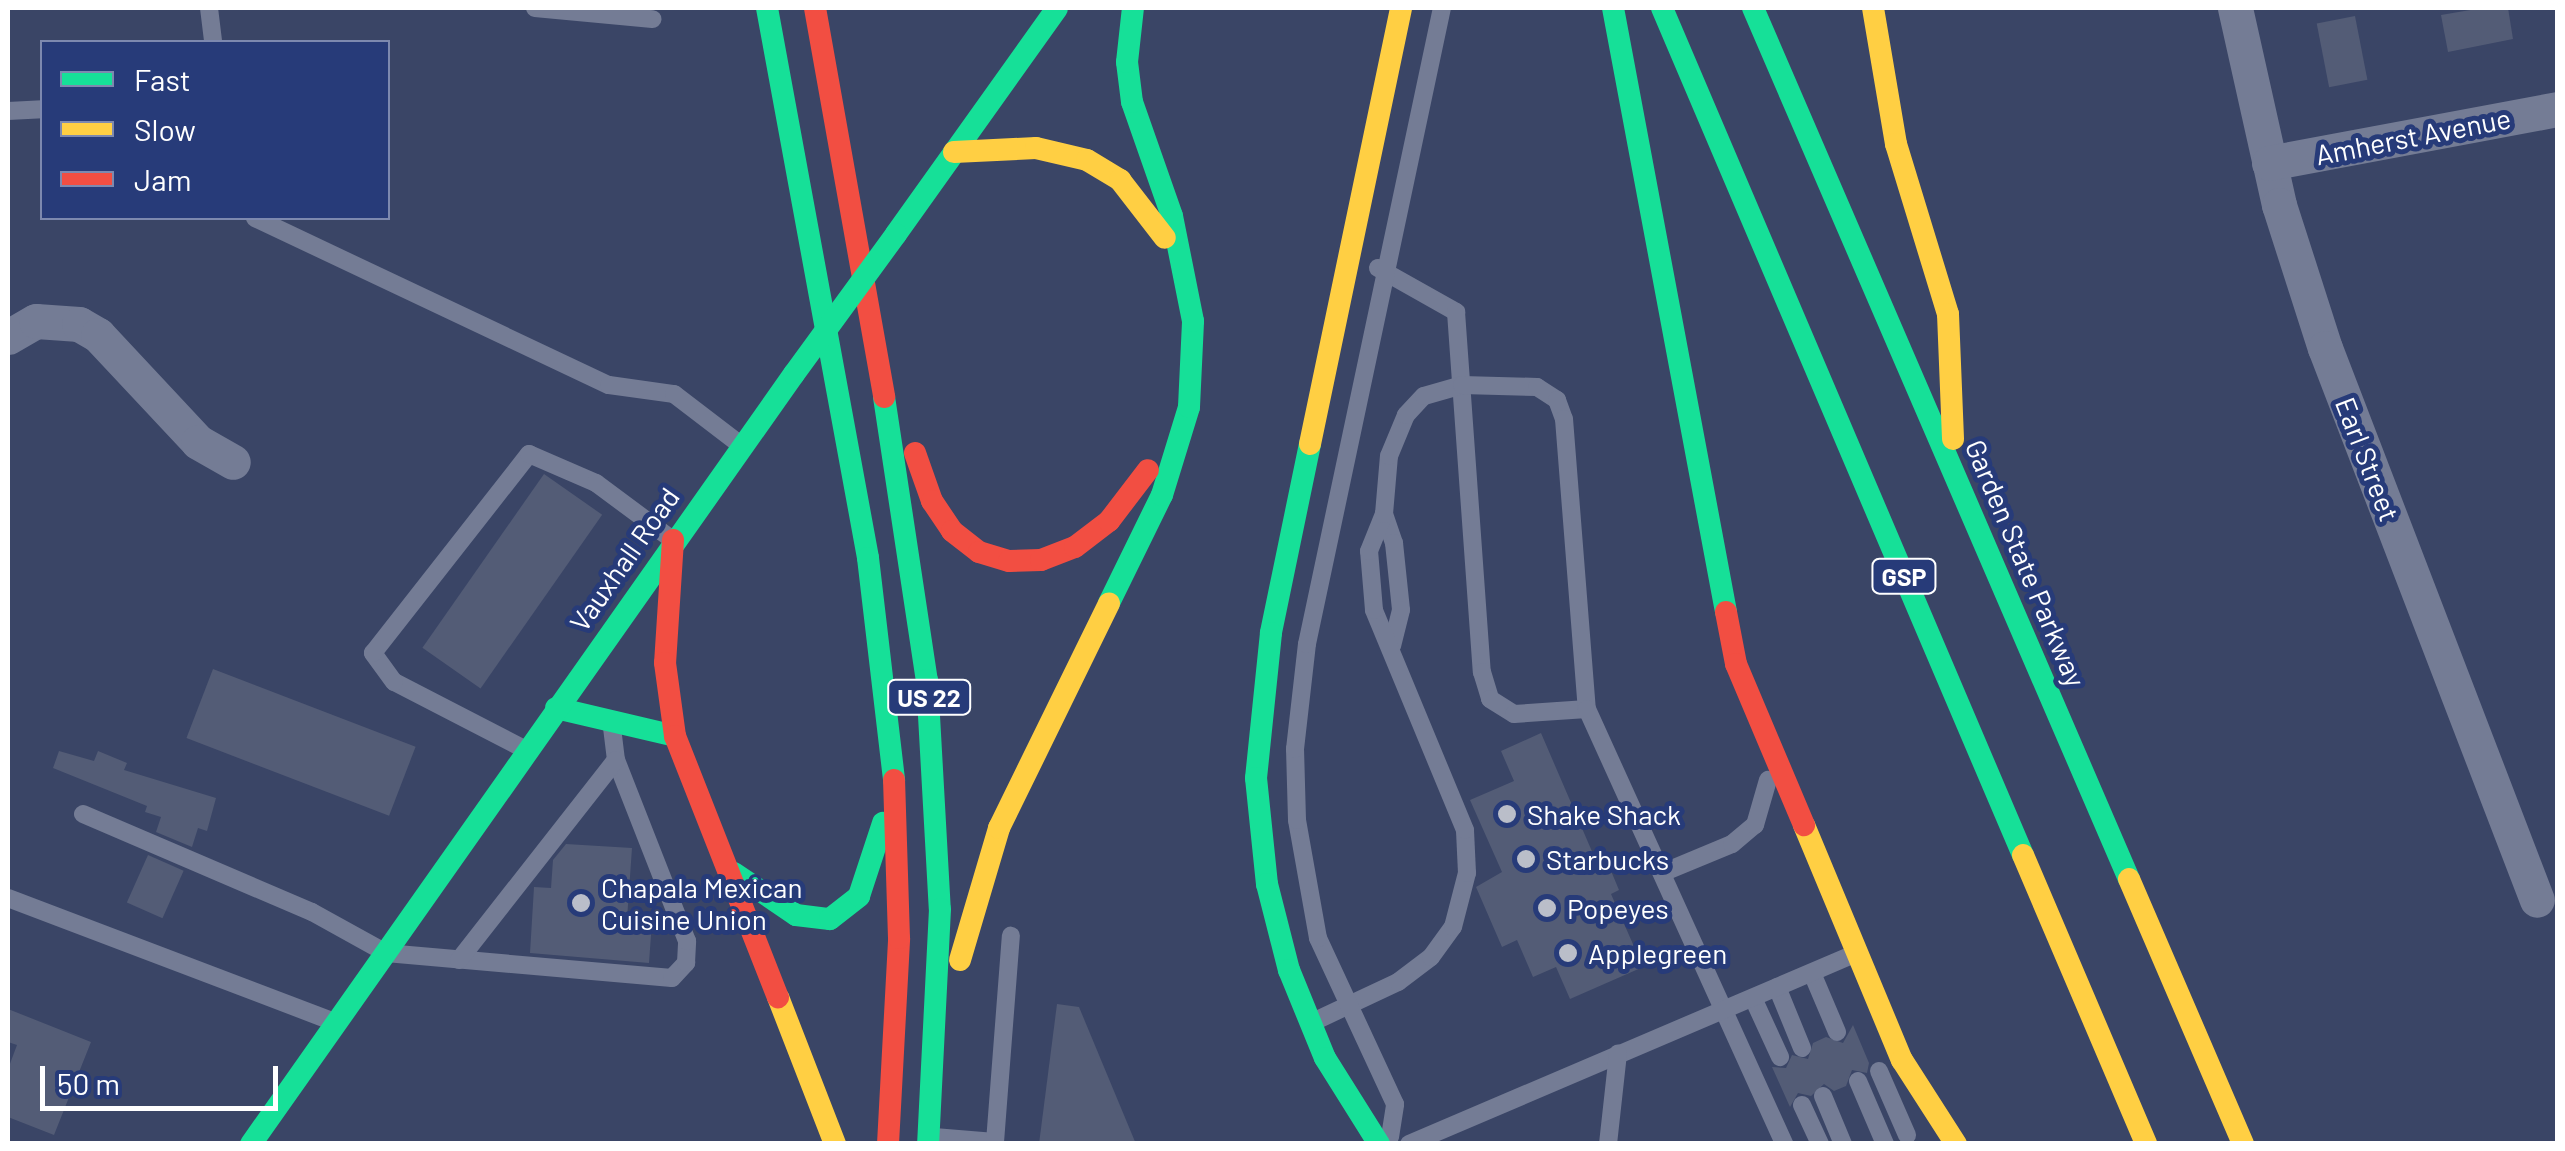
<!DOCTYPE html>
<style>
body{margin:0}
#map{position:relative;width:2565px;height:1151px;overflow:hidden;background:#3a4566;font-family:Barlow,sans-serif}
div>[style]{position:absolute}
.building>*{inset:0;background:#535c76;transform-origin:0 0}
.lane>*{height:18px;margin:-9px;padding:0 9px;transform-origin:9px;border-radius:9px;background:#747c95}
.street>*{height:35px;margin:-17.5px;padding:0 17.5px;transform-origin:17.5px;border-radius:17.5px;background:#747c95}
.fast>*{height:22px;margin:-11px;padding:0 11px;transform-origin:11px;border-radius:11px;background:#16e098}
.slow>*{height:22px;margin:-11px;padding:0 11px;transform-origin:11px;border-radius:11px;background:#ffcf43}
.jam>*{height:22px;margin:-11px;padding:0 11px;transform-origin:11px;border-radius:11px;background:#f24e42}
.fast-bridge>*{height:22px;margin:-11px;padding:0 11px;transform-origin:11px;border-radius:11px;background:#16e098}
.dots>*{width:28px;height:28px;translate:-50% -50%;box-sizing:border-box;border:5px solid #273b79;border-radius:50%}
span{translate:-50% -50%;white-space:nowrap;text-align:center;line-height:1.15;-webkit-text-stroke:10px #273b79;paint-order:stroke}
.shield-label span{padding:2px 8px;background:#273b79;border:2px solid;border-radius:8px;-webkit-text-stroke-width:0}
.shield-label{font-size:25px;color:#fff;font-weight:700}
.street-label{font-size:28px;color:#fff}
.poi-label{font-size:28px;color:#fff}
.left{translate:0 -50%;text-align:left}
.frame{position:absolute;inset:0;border:10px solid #fff;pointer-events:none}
.legend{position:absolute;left:40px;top:40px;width:350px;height:180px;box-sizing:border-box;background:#273b79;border:2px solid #7d89af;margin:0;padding:12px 18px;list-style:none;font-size:30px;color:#fff}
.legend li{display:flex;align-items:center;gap:20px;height:50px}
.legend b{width:50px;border:2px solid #7d89af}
.scale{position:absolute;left:40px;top:1066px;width:238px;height:45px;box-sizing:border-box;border:5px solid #fff;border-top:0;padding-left:12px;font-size:30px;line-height:35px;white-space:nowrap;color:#fff;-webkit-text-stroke:8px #273b79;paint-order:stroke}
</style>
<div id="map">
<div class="building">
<i style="clip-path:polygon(2482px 8px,2508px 8px,2513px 39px,2448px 52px,2441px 15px)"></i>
<i style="left:2355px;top:16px;width:65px;height:39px;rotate:79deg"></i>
<i style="left:544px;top:474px;width:71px;height:212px;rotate:35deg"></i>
<i style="left:213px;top:669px;width:217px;height:74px;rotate:21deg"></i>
<i style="clip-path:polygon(1541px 733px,1600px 870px,1609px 866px,1619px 890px,1611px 894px,1643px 967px,1570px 999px,1556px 967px,1533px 977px,1517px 940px,1502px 947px,1476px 887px,1502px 872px,1470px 800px,1514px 781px,1501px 751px)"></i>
<i style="clip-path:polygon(59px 751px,94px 761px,98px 751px,127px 763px,124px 770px,216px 798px,207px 831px,198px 828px,192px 847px,156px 832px,161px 817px,145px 812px,147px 806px,53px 768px)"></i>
<i style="clip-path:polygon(566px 844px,632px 848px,627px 919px,652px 921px,649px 963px,530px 953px,534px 887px,551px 888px,553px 860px)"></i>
<i style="left:148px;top:855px;width:39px;height:52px;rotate:24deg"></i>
<i style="clip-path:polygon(1057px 1004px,1079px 1007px,1136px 1144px,1039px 1144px)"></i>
<i style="clip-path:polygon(8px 1009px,91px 1042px,54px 1135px,8px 1117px,8px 1069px,17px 1045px,8px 1042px)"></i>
<i style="clip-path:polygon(1853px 1025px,1869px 1063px,1867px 1073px,1852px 1070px,1846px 1086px,1834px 1091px,1824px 1084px,1811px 1096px,1798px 1093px,1790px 1107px,1772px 1067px,1786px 1068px,1792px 1055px,1808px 1059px,1813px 1043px,1826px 1037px,1843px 1043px)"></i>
</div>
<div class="lane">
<i style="left:209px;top:8px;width:34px;rotate:83deg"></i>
<i style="left:535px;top:8px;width:118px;rotate:5.4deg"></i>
<i style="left:8px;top:111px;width:34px;rotate:-3deg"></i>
<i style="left:255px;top:218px;width:391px;rotate:25.3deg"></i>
<i style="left:609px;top:385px;width:66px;rotate:7.9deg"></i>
<i style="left:674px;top:394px;width:86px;rotate:37.4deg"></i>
<i style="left:1378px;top:268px;width:90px;rotate:29.4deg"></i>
<i style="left:1456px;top:312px;width:361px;rotate:85.9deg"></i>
<i style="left:1482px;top:672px;width:28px;rotate:73deg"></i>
<i style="left:1490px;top:699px;width:28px;rotate:32deg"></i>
<i style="left:1514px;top:714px;width:73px;rotate:-3.9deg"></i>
<i style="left:1384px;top:514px;width:31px;rotate:71deg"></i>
<i style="left:1394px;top:543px;width:67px;rotate:84deg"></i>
<i style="left:1401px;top:610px;width:37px;rotate:104deg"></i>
<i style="left:526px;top:750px;width:148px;rotate:-152.7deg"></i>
<i style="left:394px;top:682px;width:36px;rotate:-126deg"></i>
<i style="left:373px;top:653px;width:253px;rotate:-51.9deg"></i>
<i style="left:529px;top:454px;width:73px;rotate:23.4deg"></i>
<i style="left:596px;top:483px;width:92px;rotate:36.6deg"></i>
<i style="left:83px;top:814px;width:249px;rotate:23.2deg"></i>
<i style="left:312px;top:912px;width:85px;rotate:29deg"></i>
<i style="left:386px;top:953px;width:287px;rotate:5deg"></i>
<i style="left:672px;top:978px;width:21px;rotate:-47deg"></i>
<i style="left:686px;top:963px;width:22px;rotate:-87deg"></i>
<i style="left:687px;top:941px;width:194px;rotate:-111.4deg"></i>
<i style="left:616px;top:760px;width:31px;rotate:-97deg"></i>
<i style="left:1662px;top:873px;width:76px;rotate:-22.5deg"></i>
<i style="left:1732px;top:844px;width:30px;rotate:-40deg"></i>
<i style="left:1755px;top:825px;width:47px;rotate:-73.9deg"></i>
<i style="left:8px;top:898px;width:347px;rotate:20.8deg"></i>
<i style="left:459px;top:960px;width:254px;rotate:-51.9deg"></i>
<i style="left:1812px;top:973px;width:64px;rotate:67deg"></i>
<i style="left:1777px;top:987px;width:66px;rotate:67.7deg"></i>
<i style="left:1753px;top:998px;width:65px;rotate:65.4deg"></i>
<i style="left:1315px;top:1021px;width:92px;rotate:-25.2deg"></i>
<i style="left:1398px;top:982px;width:41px;rotate:-37.1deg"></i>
<i style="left:1431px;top:957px;width:37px;rotate:-54deg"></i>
<i style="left:1453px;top:927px;width:56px;rotate:-75.5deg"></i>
<i style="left:1467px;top:873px;width:43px;rotate:-92.7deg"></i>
<i style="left:1465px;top:830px;width:238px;rotate:-112.5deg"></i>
<i style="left:1374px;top:610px;width:59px;rotate:-94.8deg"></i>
<i style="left:1369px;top:551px;width:40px;rotate:-68deg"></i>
<i style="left:1384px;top:514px;width:58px;rotate:-85.1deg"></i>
<i style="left:1389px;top:456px;width:44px;rotate:-67.5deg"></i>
<i style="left:1406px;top:415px;width:26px;rotate:-47deg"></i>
<i style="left:1424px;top:396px;width:40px;rotate:-16deg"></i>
<i style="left:1462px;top:385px;width:75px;rotate:1.5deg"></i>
<i style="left:1537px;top:387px;width:24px;rotate:33deg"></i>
<i style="left:1557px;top:400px;width:20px;rotate:70deg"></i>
<i style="left:1564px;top:419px;width:291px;rotate:85.5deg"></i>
<i style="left:1587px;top:709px;width:478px;rotate:65.6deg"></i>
<i style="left:1879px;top:1071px;width:70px;rotate:66.4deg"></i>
<i style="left:1858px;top:1081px;width:69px;rotate:66.8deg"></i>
<i style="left:1823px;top:1096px;width:52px;rotate:67.4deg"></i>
<i style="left:1802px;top:1105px;width:43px;rotate:65.2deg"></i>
<i style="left:934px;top:1137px;width:61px;rotate:4.7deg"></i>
<i style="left:995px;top:1142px;width:207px;rotate:-85.6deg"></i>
<i style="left:1390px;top:1137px;width:33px;rotate:-81deg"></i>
<i style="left:1395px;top:1104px;width:183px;rotate:-114.9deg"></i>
<i style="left:1318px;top:938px;width:120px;rotate:-100.1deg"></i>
<i style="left:1297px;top:820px;width:71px;rotate:-91.6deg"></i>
<i style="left:1295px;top:749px;width:106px;rotate:-83.5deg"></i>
<i style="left:1307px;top:644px;width:650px;rotate:-78.02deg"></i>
<i style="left:1409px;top:1144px;width:479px;rotate:-23.1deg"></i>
<i style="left:1608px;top:1144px;width:91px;rotate:-83.7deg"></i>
</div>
<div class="street">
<i style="left:2235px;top:8px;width:202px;rotate:77.4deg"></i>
<i style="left:2279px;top:205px;width:150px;rotate:72.2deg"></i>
<i style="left:2325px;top:348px;width:591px;rotate:68.99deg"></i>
<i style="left:2269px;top:163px;width:294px;rotate:-10.6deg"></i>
<i style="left:8px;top:337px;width:32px;rotate:-30deg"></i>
<i style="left:36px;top:321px;width:43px;rotate:4deg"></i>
<i style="left:79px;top:324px;width:22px;rotate:30deg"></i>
<i style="left:98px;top:335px;width:146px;rotate:46.9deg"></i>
<i style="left:198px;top:442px;width:40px;rotate:29.7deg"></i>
</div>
<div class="fast">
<i style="left:767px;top:8px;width:559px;rotate:79.59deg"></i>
<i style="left:868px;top:558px;width:224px;rotate:83.3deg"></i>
<i style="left:1613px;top:8px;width:614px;rotate:79.4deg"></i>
<i style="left:1662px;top:8px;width:921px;rotate:66.92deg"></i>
<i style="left:1753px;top:8px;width:949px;rotate:66.65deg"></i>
<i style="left:896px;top:234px;width:277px;rotate:-54.5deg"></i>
<i style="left:884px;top:397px;width:286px;rotate:81.4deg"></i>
<i style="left:927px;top:680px;width:229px;rotate:86.8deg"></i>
<i style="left:940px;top:909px;width:235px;rotate:92.9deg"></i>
<i style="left:1310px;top:444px;width:193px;rotate:101.7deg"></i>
<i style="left:1271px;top:633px;width:146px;rotate:95.9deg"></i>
<i style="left:1256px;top:778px;width:107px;rotate:84.1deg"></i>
<i style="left:1267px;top:884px;width:89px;rotate:75.7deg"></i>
<i style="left:1289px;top:970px;width:95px;rotate:67.8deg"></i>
<i style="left:1325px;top:1058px;width:102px;rotate:57.9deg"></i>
<i style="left:1109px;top:603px;width:120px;rotate:-63.9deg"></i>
<i style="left:1162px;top:495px;width:92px;rotate:-72.9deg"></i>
<i style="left:1189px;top:407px;width:86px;rotate:-87.3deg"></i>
<i style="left:1193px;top:321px;width:107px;rotate:-101.3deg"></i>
<i style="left:1172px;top:216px;width:121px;rotate:-109.3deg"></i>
<i style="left:1132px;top:102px;width:40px;rotate:-97.1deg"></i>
<i style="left:1127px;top:62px;width:54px;rotate:-83.7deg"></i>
<i style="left:556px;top:708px;width:122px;rotate:13.2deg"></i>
<i style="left:734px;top:873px;width:75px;rotate:34.1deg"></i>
<i style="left:796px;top:915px;width:34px;rotate:7deg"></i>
<i style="left:830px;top:919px;width:37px;rotate:-38deg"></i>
<i style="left:859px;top:896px;width:77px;rotate:-71.8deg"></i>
<i style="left:251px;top:1144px;width:942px;rotate:-54.81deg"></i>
</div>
<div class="slow">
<i style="left:1873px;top:8px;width:138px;rotate:80.4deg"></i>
<i style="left:1896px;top:144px;width:178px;rotate:73deg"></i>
<i style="left:1948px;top:314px;width:125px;rotate:87.7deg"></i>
<i style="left:954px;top:152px;width:82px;rotate:-2.8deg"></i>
<i style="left:1036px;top:148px;width:52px;rotate:13.2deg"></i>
<i style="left:1087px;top:160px;width:39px;rotate:31deg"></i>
<i style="left:1120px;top:180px;width:73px;rotate:52.2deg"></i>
<i style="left:1310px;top:444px;width:445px;rotate:-78.2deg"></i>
<i style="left:1804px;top:825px;width:255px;rotate:67.4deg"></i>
<i style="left:1902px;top:1060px;width:100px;rotate:57.3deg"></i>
<i style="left:2023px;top:855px;width:314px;rotate:66.9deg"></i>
<i style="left:2129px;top:879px;width:288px;rotate:66.7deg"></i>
<i style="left:960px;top:960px;width:138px;rotate:-73.5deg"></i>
<i style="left:999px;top:828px;width:250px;rotate:-63.9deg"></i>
<i style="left:778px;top:997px;width:158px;rotate:68.8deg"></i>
</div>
<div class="jam">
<i style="left:815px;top:8px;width:395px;rotate:79.9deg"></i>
<i style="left:915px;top:453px;width:51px;rotate:70.5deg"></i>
<i style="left:932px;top:501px;width:36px;rotate:56deg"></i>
<i style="left:952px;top:531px;width:34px;rotate:38deg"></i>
<i style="left:979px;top:552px;width:31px;rotate:17deg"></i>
<i style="left:1009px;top:561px;width:32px;rotate:-2deg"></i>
<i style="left:1041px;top:560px;width:36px;rotate:-21deg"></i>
<i style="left:1075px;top:547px;width:43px;rotate:-37.4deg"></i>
<i style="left:1109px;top:521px;width:64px;rotate:-52.6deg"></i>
<i style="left:673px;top:540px;width:123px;rotate:93.7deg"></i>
<i style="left:665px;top:663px;width:74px;rotate:82.2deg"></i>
<i style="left:675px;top:736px;width:281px;rotate:68.5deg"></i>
<i style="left:1726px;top:612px;width:53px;rotate:79.1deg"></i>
<i style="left:1736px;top:664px;width:175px;rotate:67.1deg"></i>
<i style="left:888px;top:1144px;width:206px;rotate:-86.9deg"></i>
<i style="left:899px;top:938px;width:158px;rotate:-91.8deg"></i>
</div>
<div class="fast-bridge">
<i style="left:794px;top:374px;width:173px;rotate:-53.9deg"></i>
</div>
<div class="dots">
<i style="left:1507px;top:814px;background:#babec9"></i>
<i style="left:1526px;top:859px;background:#babec9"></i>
<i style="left:581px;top:903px;background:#babec9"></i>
<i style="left:1547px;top:908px;background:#babec9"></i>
<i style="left:1568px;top:953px;background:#babec9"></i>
</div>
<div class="shield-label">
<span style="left:1904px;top:576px">GSP</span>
<span style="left:929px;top:697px">US 22</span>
</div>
<div class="street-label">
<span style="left:2413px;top:136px;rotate:-11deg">Amherst Avenue</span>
<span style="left:2368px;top:459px;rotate:69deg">Earl Street</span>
<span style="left:624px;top:559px;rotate:-55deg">Vauxhall Road</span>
<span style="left:2026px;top:563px;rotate:67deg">Garden State Parkway</span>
</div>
<div class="poi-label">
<span class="left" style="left:1527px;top:814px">Shake Shack</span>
<span class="left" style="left:1546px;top:859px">Starbucks</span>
<span class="left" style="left:601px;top:903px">Chapala Mexican<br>Cuisine Union</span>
<span class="left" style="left:1567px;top:908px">Popeyes</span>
<span class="left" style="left:1588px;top:953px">Applegreen</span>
</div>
<div class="frame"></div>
<ul class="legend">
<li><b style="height:12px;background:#16e098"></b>Fast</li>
<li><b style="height:12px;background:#ffcf43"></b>Slow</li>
<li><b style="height:12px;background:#f24e42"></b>Jam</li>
</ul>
<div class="scale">50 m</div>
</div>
